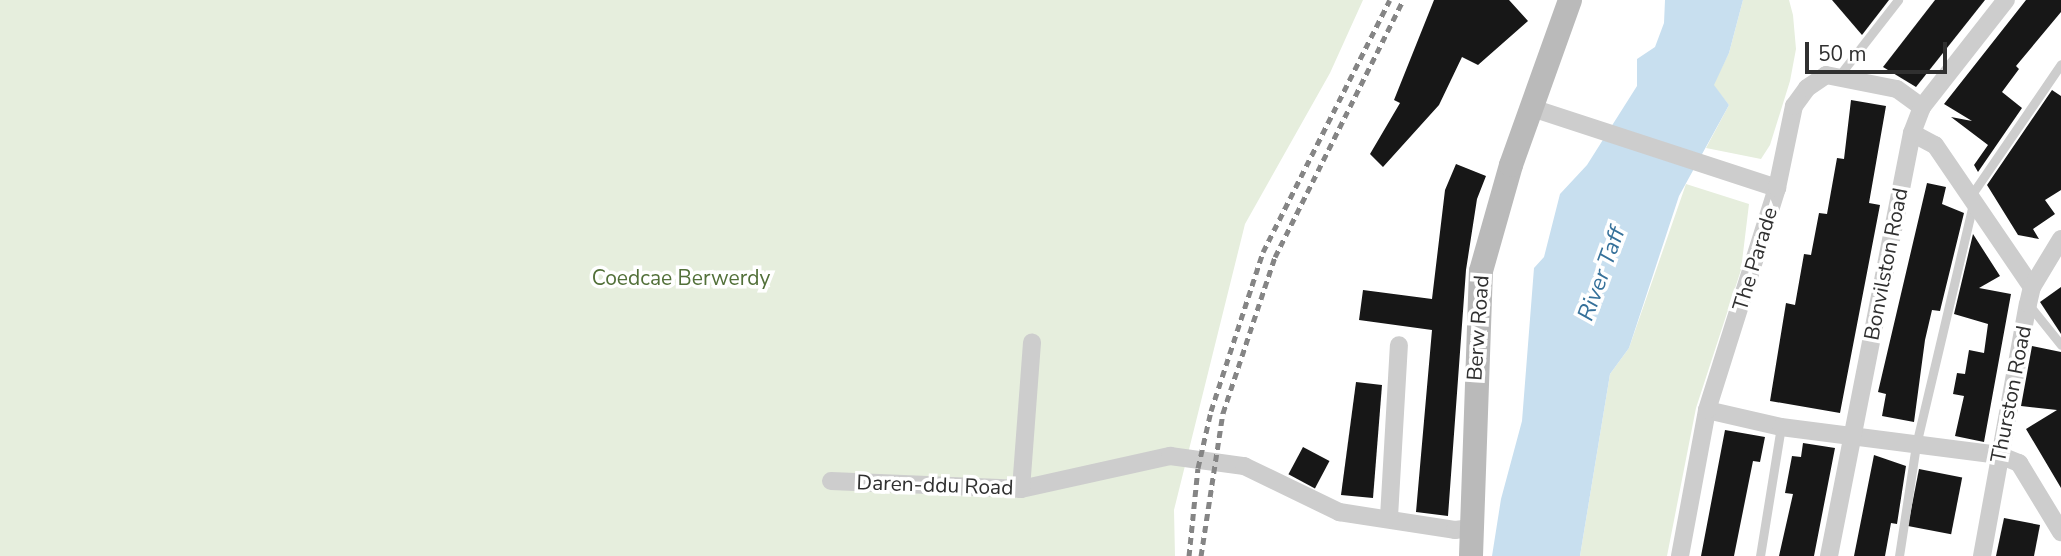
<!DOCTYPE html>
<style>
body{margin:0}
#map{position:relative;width:2061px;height:556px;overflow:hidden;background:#fff;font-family:"Nunito Sans",sans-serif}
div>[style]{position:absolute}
.green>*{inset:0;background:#e6eedd}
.water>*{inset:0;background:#c8dfef}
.building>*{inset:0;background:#171717;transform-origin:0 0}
.lane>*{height:9px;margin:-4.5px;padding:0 4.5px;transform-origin:4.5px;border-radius:4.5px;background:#cdcdcd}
.street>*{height:18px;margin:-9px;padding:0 9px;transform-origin:9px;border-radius:9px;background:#cdcdcd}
.secondary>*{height:24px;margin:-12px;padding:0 12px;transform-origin:12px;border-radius:12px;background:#bababa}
.rail>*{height:5px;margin-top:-2.5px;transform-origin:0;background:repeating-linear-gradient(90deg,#858585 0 7px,transparent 0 12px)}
span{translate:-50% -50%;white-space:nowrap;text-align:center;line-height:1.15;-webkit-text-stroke:7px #fff;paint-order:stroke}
.street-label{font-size:21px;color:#303030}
.park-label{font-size:21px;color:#527039}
.water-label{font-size:23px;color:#36719a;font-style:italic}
.scale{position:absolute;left:1805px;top:42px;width:142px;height:32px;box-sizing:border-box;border:4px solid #303030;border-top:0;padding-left:9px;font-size:21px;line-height:24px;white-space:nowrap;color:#303030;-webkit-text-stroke:5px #fff;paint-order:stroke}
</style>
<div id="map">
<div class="green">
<i style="clip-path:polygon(0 0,1363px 0,1330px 73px,1245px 224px,1174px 510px,1175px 556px,0 556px)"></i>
<i style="clip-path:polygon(1743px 0,1789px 0,1793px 15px,1796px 49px,1790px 81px,1770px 145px,1761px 159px,1706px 148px,1729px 105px,1713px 85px,1729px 53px)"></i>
<i style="clip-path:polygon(1686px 184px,1749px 204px,1741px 270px,1696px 408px,1667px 556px,1580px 556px,1610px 374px,1629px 348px)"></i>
</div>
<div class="water">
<i style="clip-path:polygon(1665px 0,1743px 0,1729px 53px,1714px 85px,1729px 105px,1679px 196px,1629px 348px,1610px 374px,1580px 556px,1492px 556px,1501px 499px,1522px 421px,1534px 268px,1544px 257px,1560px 194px,1587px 165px,1637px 86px,1637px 59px,1655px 47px,1664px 23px)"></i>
</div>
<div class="building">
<i style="clip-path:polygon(1434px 0,1509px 0,1528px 21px,1478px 65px,1462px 57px,1439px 105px,1383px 167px,1370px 154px,1400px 103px,1394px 100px)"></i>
<i style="clip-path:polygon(1832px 0,1889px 0,1862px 35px)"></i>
<i style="clip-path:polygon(1935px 0,1985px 0,1916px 87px,1883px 67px)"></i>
<i style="clip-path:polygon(2026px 0,2061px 0,2061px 12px,2016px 66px,2019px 69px,2002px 92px,2022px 108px,1978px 172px,1974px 165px,1988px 145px,1951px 117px,1972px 121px,1944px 104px)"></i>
<i style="clip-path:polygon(2052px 90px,2061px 96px,2061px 190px,2045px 200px,2055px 214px,2033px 229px,2039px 239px,2018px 235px,1987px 185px)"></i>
<i style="clip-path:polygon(1851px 100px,1886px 106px,1869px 203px,1880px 205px,1840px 413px,1770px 401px,1786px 303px,1795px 305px,1804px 254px,1811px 255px,1819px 213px,1827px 214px,1837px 158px,1844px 159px)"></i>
<i style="clip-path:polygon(1456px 164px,1486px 176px,1477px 199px,1466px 270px,1448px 516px,1416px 512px,1432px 330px,1359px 320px,1363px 290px,1432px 299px,1445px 190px)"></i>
<i style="clip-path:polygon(1927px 183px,1946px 187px,1942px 204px,1964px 213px,1940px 311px,1932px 310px,1925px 340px,1914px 422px,1882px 416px,1886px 394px,1878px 392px)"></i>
<i style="clip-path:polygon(1973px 234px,2000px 276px,1979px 288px,2011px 294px,1984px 442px,1955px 436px,1964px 396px,1953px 394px,1957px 373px,1965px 374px,1969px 350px,1984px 353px,1988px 324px,1954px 314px)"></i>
<i style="clip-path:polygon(2061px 287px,2061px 334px,2040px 302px)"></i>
<i style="clip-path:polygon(2032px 346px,2061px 352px,2061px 488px,2026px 429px,2057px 410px,2021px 406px)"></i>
<i style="clip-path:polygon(1356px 382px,1382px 385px,1373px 498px,1341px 495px)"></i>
<i style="clip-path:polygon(1725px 430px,1765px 437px,1760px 462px,1753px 461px,1734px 556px,1701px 556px)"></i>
<i style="clip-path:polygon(1803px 443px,1835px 448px,1814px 556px,1779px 556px,1793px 494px,1785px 493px,1792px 456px,1801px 457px)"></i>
<i style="left:1303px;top:447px;width:30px;height:31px;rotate:28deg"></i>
<i style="clip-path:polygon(1874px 455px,1906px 466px,1897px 524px,1891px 523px,1885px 556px,1854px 556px)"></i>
<i style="left:1919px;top:469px;width:44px;height:58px;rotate:11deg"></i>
<i style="clip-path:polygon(2004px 518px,2040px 525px,2034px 556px,1996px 556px)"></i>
</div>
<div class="lane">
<i style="left:1838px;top:77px;width:98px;rotate:-52.1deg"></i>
<i style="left:1970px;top:197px;width:161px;rotate:-55.6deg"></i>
<i style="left:2029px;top:305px;width:51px;rotate:51.3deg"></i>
<i style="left:1760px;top:556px;width:131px;rotate:-80.8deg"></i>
<i style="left:1899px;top:556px;width:112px;rotate:-81.3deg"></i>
<i style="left:1916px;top:445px;width:249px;rotate:-76.7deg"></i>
</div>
<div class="street">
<i style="left:1532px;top:108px;width:258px;rotate:18.1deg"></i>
<i style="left:1912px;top:133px;width:26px;rotate:28deg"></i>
<i style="left:1935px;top:145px;width:172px;rotate:55.7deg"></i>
<i style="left:1707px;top:410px;width:76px;rotate:12.9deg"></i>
<i style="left:1781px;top:427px;width:220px;rotate:7.3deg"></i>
<i style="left:1999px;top:455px;width:22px;rotate:22deg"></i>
<i style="left:2019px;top:463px;width:81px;rotate:58.7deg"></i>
<i style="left:831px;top:481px;width:190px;rotate:2.4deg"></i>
<i style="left:1021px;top:489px;width:153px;rotate:-12.5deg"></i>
<i style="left:1170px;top:456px;width:75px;rotate:7.7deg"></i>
<i style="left:1244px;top:466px;width:106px;rotate:25.8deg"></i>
<i style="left:1339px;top:512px;width:117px;rotate:8.8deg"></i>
<i style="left:1455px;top:530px;width:17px;rotate:-7deg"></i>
<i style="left:1021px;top:489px;width:147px;rotate:-85.7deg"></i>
<i style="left:1389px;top:517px;width:172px;rotate:-86.7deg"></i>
<i style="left:1680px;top:556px;width:148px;rotate:-79.5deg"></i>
<i style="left:1707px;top:410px;width:233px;rotate:-72.5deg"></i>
<i style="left:1777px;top:188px;width:84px;rotate:-78.3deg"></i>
<i style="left:1794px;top:106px;width:22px;rotate:-54deg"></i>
<i style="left:1807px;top:88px;width:23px;rotate:-34deg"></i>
<i style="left:1826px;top:75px;width:72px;rotate:11.2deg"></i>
<i style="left:1897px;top:89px;width:31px;rotate:36deg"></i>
<i style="left:1829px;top:556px;width:431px;rotate:-78.9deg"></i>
<i style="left:1912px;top:133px;width:28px;rotate:-69deg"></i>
<i style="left:1922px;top:107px;width:136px;rotate:-51.9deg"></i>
<i style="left:1982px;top:556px;width:256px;rotate:-79.7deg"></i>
<i style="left:2028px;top:304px;width:17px;rotate:-77deg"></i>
<i style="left:2032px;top:287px;width:56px;rotate:-58.9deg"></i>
</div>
<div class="secondary">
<i style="left:1471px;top:556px;width:285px;rotate:-88deg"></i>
<i style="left:1481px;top:271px;width:110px;rotate:-74.2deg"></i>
<i style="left:1511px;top:165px;width:175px;rotate:-70.3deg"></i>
</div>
<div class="rail">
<i style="left:1189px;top:556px;width:88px;rotate:-84.2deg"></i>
<i style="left:1198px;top:468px;width:58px;rotate:-77.2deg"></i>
<i style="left:1211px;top:411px;width:167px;rotate:-71.9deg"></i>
<i style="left:1263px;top:252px;width:282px;rotate:-63.3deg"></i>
<i style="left:1201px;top:556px;width:145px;rotate:-81.3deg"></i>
<i style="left:1223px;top:413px;width:164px;rotate:-71.6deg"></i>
<i style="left:1275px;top:257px;width:287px;rotate:-63.5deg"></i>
</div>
<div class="street-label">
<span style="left:1755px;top:259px;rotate:-73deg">The Parade</span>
<span style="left:1886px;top:264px;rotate:-79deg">Bonvilston Road</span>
<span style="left:1478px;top:328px;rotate:-86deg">Berw Road</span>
<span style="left:2011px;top:394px;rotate:-79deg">Thurston Road</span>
<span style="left:935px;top:485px;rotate:2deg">Daren-ddu Road</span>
</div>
<div class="park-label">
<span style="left:681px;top:278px">Coedcae Berwerdy</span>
</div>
<div class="water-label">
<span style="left:1602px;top:274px;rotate:-70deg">River Taff</span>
</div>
<div class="scale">50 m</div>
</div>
